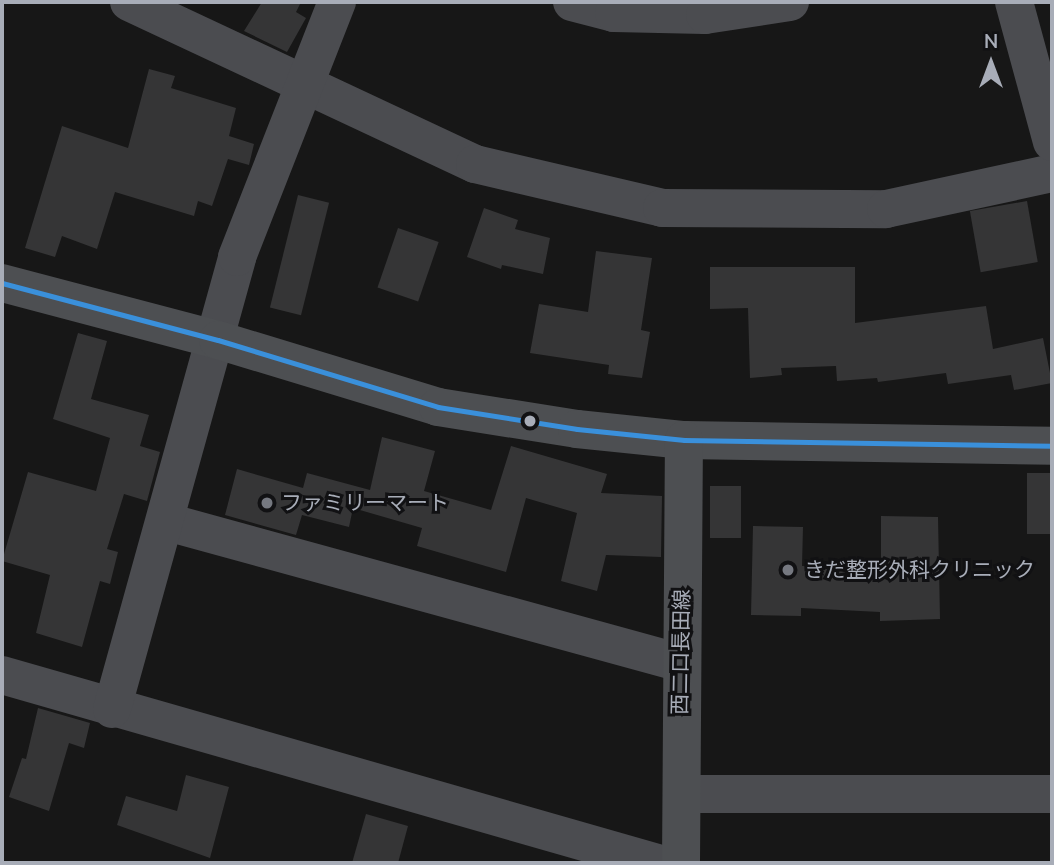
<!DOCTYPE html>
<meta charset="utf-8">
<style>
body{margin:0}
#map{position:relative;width:1054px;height:865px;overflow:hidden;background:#171717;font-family:"Nunito Sans","Noto Sans JP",sans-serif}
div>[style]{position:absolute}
.building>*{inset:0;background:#353536;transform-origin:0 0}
.minor>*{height:38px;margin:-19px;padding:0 19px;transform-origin:19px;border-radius:19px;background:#4b4c50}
.major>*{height:38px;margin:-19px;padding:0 19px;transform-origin:19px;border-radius:19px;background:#4d4f52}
.bus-1>*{height:5px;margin:-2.5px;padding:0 2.5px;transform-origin:2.5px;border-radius:2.5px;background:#3a90db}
.dots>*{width:19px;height:19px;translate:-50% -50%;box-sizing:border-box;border:4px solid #111113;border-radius:50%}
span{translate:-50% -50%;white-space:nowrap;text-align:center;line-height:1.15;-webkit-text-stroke:6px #111113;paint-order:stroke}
.poi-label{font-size:21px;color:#a8adb8}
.left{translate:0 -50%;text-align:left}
.street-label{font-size:21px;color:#a8adb8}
.frame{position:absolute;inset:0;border:4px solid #a8adb8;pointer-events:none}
.north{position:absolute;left:956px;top:28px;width:70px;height:70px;-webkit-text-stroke:5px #111113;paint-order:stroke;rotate:0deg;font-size:19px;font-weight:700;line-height:28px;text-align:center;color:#a8adb8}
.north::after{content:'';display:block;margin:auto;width:24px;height:32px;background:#a8adb8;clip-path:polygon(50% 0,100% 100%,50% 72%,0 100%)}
</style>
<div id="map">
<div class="building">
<i style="clip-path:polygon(262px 2px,301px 2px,296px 12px,306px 18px,287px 52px,244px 31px)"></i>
<i style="clip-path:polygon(149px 69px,175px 76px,171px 88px,236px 108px,229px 136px,254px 144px,249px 165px,228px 159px,212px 206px,198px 201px,194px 216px,115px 192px,97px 249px,62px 236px,55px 257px,25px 248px,62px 126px,128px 148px)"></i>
<i style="left:298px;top:195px;width:32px;height:116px;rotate:14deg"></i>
<i style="left:1027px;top:201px;width:62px;height:58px;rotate:80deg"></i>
<i style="clip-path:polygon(484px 208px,518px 220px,515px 229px,550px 238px,543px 274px,502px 265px,501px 269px,467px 257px)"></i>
<i style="left:398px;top:228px;width:43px;height:63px;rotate:19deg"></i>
<i style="clip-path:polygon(596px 251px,652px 258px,641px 330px,650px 332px,642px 378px,608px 374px,609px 365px,530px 353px,539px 304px,588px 312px)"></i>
<i style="clip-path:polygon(710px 267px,855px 267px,855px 323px,986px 306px,993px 349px,1043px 338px,1052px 383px,1014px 390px,1011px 375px,948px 384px,946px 373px,878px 382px,877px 378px,837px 381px,836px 366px,781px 368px,782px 375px,750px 378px,748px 308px,710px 309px)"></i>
<i style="clip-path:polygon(78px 333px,107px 341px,91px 399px,149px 415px,140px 446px,160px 452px,147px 501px,124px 494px,107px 549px,118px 552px,110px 584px,100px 581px,82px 647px,36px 633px,50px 575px,2px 561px,28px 472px,96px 491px,110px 438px,53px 419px)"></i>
<i style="clip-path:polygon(382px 437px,435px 451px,424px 491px,491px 510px,511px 446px,607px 474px,601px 493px,662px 496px,661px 557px,606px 555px,597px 591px,561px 581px,577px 513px,526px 498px,506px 572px,417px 546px,422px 528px,353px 508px,349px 527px,302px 515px,296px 535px,225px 515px,237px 469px,303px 488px,307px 473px,370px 490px)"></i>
<i style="left:1027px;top:473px;width:25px;height:61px"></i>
<i style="left:710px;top:486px;width:31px;height:52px"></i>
<i style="clip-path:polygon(881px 516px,938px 517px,940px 619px,880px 621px,880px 612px,801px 608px,801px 616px,751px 615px,753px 526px,803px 527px,802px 566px,881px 569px)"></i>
<i style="clip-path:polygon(38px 708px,90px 723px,84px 748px,69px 743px,49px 811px,9px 797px,22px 758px,26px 759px)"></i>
<i style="clip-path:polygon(186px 775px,229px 787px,210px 858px,117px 825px,126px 796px,177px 811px)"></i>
<i style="clip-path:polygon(366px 814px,408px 826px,398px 863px,352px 863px)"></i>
</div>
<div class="minor">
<i style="left:129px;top:2px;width:382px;rotate:25.1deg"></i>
<i style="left:475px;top:164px;width:192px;rotate:13.2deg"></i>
<i style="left:662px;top:208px;width:224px;rotate:0.3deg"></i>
<i style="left:886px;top:209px;width:170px;rotate:-12.2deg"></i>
<i style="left:572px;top:2px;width:43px;rotate:14.7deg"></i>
<i style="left:614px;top:13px;width:91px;rotate:1.3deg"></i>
<i style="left:705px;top:15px;width:86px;rotate:-8.7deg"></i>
<i style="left:1014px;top:2px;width:145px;rotate:74.8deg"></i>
<i style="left:167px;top:522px;width:533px;rotate:15.34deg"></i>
<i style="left:2px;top:675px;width:681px;rotate:16.01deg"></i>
<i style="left:112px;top:709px;width:469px;rotate:-74.5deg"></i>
<i style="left:237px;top:257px;width:274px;rotate:-68.6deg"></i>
<i style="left:683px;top:794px;width:369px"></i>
</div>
<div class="major">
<i style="left:2px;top:283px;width:223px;rotate:14.8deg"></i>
<i style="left:218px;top:340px;width:230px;rotate:16.9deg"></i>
<i style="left:438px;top:407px;width:141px;rotate:9deg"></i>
<i style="left:577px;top:429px;width:108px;rotate:5.9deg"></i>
<i style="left:684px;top:440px;width:368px;rotate:0.9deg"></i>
<i style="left:681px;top:863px;width:423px;rotate:-89.6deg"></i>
</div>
<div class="bus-1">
<i style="left:2px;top:283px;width:223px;rotate:14.8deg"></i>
<i style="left:218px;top:340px;width:230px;rotate:16.9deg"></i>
<i style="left:438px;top:407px;width:141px;rotate:9deg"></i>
<i style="left:577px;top:429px;width:108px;rotate:5.9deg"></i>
<i style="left:684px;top:440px;width:368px;rotate:0.9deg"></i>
</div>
<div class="dots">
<i style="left:530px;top:421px;background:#a8adb8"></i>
<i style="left:267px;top:503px;background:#757880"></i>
<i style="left:788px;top:570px;background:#757880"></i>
</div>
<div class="poi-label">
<span class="left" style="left:281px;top:503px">ファミリーマート</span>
<span class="left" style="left:804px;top:570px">きだ整形外科クリニック</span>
</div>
<div class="street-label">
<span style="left:681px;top:652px;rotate:-89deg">西二口長田線</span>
</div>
<div class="frame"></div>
<div class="north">N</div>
</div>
